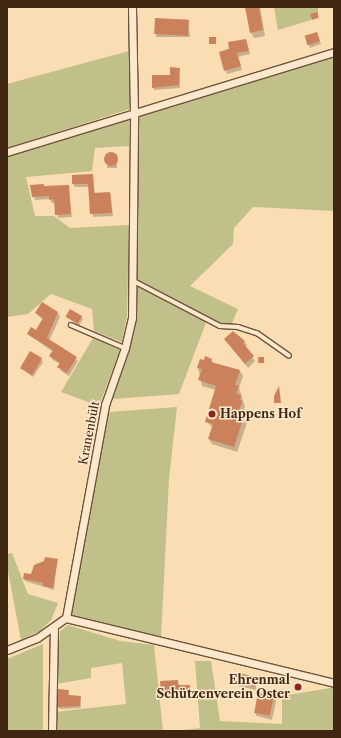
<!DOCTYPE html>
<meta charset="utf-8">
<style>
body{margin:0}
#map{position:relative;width:341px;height:738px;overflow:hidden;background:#faddb2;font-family:"Libre Caslon Text",serif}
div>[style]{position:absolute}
.green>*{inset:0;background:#c1c08a}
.shadow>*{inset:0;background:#0003;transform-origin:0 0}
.building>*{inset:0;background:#cb815c;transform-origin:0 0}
.round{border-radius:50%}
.roads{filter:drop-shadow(1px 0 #6e543a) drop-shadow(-1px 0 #6e543a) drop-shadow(0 1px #6e543a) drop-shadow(0 -1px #6e543a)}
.service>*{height:3.5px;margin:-1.75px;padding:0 1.75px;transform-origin:1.75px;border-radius:1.75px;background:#fce9cd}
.minor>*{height:7px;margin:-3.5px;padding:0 3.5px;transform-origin:3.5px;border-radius:3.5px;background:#fce9cd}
.dots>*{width:11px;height:11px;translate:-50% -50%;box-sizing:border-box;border:2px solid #fce9cd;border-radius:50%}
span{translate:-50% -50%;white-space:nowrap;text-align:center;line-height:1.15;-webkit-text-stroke:3px #fce9cd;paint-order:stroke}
.poi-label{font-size:12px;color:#402712;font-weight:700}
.left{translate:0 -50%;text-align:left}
.right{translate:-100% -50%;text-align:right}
.street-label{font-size:12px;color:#402712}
.frame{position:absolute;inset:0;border:8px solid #402712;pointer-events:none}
</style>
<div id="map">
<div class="green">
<i style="clip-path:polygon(274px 7px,318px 7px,318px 18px,278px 30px)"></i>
<i style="clip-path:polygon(129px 51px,130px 109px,7px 148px,7px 84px)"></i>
<i style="clip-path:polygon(334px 55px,334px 211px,253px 207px,234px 228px,233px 244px,190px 286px,238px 309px,230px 328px,207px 320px,179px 394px,113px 399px,129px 352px,136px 319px,138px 115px)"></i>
<i style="clip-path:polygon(131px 117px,129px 146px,95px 148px,92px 171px,26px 177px,35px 216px,54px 216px,70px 228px,129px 225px,127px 316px,122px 342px,94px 331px,92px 309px,51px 294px,28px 314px,7px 317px,7px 155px)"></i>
<i style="clip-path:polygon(93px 338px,120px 350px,99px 406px,61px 392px)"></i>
<i style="clip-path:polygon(177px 407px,169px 479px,161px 638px,70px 615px,109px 412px)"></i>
<i style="clip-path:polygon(12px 553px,28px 594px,58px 603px,51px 620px,40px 631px,21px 640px,7px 566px,7px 554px)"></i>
<i style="clip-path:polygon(68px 625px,120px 641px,154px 645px,163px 731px,53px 731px,54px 712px,126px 704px,122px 663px,91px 668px,91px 678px,56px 684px,60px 631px)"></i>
<i style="clip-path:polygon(43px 644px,43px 731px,7px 731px,7px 659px)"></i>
<i style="clip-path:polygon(195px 661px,211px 661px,220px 721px,282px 724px,282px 696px,330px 688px,334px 688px,334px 731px,177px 731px,200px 728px)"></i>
</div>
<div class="shadow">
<i style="clip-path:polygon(248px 7px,260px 7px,265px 36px,254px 38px,251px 32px)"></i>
<i style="clip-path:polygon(156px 19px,188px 21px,190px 37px,156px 37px)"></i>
<i style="clip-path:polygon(318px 35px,321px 44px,310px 48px,306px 36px)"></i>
<i style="clip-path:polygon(246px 40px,250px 54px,238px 57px,242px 70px,227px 74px,220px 53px)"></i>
<i style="clip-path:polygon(179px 69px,180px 88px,154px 90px,153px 87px)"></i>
<i style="left:107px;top:154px;width:10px;height:14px"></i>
<i style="clip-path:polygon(93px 175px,95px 194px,110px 193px,111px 196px,113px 216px,93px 217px,89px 187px,75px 187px,73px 184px,73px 176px)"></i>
<i style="clip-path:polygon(31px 186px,68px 186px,72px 217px,58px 218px,55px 203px,52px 203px,50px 199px,35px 200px)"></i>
<i style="clip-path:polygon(36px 313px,58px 313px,60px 317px,49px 341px,78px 361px,69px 376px,61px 371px,60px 364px,53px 360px,50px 356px,53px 352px,28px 334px,37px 331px,43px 320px)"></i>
<i style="clip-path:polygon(67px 317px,81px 317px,83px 319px,79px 326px)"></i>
<i style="clip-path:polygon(244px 341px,247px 345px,245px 347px,255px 361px,248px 368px,228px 343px)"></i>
<i style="clip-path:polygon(41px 359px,43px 362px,33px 377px,21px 368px)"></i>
<i style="clip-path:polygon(211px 359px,214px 364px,240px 371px,243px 376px,239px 388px,245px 407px,242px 417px,247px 423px,237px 452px,212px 444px,209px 439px,213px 428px,206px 421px,216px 390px,202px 386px,198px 368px)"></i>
<i style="clip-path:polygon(57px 560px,54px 590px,25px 581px,24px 578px)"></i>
<i style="clip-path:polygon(256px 678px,256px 690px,238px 686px,237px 683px)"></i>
<i style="clip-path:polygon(178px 681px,179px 686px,189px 686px,191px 698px,163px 697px,162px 695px)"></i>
<i style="clip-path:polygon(68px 691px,70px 696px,80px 697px,81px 708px,60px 709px,58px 707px)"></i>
<i style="clip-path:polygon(274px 697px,276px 701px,272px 720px,257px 716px,254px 712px)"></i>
</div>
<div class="building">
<i style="clip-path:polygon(245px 7px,259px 7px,263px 30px,250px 33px)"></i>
<i style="left:317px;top:12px;width:6px;height:7px;rotate:72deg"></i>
<i style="left:155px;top:18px;width:34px;height:16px;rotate:3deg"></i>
<i style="left:317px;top:32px;width:10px;height:13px;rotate:73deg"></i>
<i style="left:209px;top:37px;width:7px;height:7px"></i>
<i style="clip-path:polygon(246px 39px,249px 51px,237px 53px,241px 66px,224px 71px,219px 52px,229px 49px,228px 42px)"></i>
<i style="clip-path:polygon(170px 67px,180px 68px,179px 85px,152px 88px,152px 75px,170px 75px)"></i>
<i class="round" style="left:104px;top:152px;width:14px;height:14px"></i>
<i style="clip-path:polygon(93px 174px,94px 193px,110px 192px,112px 213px,90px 214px,88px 184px,72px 184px,72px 175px)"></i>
<i style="clip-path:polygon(44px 184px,44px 186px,69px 185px,71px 214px,55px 215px,54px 199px,49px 200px,49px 196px,32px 197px,30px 185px)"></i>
<i style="clip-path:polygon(42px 302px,58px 312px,47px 338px,77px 357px,67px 373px,57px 367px,60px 363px,49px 356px,53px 350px,27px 334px,31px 327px,36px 330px,43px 318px,35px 313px)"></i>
<i style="left:70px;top:309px;width:14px;height:9px;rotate:30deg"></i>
<i style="clip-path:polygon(233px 331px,245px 341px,243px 343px,254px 356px,245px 364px,224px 339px)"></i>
<i style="left:30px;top:351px;width:14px;height:20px;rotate:30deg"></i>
<i style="clip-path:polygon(205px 356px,212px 359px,211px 362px,240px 370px,235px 385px,239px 386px,236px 394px,241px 395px,240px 400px,242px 401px,238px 415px,244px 416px,234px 447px,208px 439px,213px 424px,205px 422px,216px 386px,198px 380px,202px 369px,197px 368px,200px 359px,204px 360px)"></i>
<i style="left:258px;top:357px;width:6px;height:6px"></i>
<i style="clip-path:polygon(279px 386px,281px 403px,274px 403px,274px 396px)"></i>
<i style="clip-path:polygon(45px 557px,58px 559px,53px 588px,43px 586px,43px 583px,23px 579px,24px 573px,31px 574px,34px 565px,44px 561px)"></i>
<i style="left:238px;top:673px;width:19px;height:10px;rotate:12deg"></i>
<i style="clip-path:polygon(178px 680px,178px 685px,190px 685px,190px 696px,161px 695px,160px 681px)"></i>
<i style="clip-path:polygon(58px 689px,69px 690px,68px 695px,81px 696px,80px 706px,57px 707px)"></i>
<i style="left:258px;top:693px;width:16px;height:20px;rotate:11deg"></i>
</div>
<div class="roads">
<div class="service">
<i style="left:132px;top:280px;width:99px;rotate:27.6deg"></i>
<i style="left:220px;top:326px;width:18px;rotate:3deg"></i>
<i style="left:238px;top:327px;width:20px;rotate:18deg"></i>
<i style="left:257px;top:333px;width:39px;rotate:35deg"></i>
<i style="left:71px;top:325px;width:59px;rotate:23.1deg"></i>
</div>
<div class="minor">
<i style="left:7px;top:152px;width:342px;rotate:-17deg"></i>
<i style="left:66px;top:618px;width:276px;rotate:13.6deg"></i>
<i style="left:7px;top:650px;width:32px;rotate:-22deg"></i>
<i style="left:37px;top:638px;width:35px;rotate:-35deg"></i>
<i style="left:66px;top:618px;width:217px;rotate:-79.6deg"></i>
<i style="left:105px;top:405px;width:60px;rotate:-70.7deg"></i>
<i style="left:125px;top:348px;width:31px;rotate:-77deg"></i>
<i style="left:132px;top:318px;width:206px;rotate:-89.4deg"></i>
<i style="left:134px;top:112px;width:105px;rotate:-91.1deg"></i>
<i style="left:52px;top:731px;width:103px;rotate:-88.9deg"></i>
</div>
</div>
<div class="dots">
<i style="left:212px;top:414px;background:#8f2418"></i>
<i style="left:298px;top:687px;background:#8f2418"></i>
</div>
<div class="poi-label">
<span class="left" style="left:220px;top:414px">Happens Hof</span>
<span class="right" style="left:290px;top:687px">Ehrenmal<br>Schützenverein Oster</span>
</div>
<div class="street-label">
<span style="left:89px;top:433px;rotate:-79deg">Kranenbült</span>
</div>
<div class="frame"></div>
</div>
